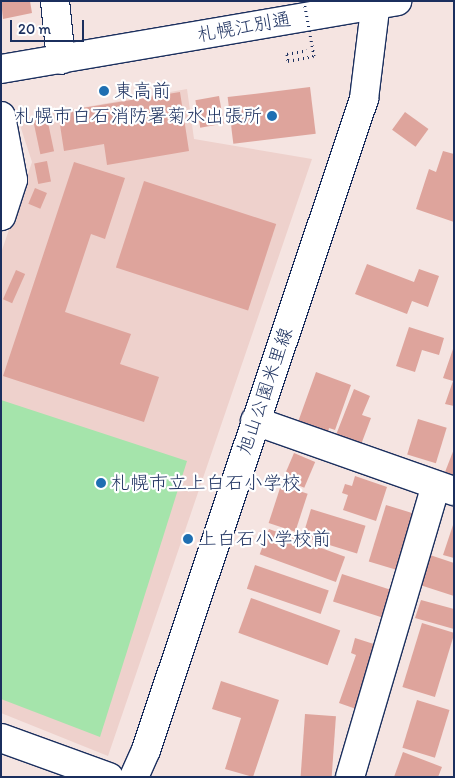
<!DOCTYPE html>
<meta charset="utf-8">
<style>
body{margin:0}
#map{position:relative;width:455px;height:778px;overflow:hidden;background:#f5e4e1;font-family:Itim,"Klee One",sans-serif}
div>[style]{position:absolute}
.built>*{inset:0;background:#eed1cc}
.green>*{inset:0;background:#a5e4ab}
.building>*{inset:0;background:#dea49c;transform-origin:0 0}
.path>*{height:3px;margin-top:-1.5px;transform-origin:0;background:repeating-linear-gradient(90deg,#1b2f5e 0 1px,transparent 0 5px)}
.roads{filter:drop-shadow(1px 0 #1b2f5e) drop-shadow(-1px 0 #1b2f5e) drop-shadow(0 1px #1b2f5e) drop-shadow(0 -1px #1b2f5e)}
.minor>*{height:28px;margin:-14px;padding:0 14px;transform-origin:14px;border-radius:14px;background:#fff}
.major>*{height:28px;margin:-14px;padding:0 14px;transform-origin:14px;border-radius:14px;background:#fff}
.highway>*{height:28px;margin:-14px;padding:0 14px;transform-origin:14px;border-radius:14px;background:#fff}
.path-bridge>*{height:3px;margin-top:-1.5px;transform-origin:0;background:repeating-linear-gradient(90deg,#1b2f5e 0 1px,transparent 0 5px)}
.dots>*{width:14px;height:14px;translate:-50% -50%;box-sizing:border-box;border:2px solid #fff;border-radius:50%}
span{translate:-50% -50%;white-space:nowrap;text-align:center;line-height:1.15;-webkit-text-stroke:4.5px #fff;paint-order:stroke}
.street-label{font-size:19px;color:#1b2f5e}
.poi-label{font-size:19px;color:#1b2f5e}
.left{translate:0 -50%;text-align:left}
.right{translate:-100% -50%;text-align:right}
.frame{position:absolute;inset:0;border:2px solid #1b2f5e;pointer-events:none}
.scale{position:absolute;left:10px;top:20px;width:74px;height:22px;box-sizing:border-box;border:2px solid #1b2f5e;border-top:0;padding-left:6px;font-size:15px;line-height:18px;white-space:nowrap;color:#1b2f5e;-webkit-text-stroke:4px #fff;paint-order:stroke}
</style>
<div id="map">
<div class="built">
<i style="clip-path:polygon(187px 89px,194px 139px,312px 159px,108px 756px,1px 713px,1px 253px,32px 162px,18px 119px)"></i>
</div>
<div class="green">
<i style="clip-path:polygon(1px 400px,187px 461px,100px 737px,1px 699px)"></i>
</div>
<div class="building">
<i style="clip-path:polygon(1px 1px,30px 1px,32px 13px,3px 19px)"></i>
<i style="left:310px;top:87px;width:47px;height:83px;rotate:83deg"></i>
<i style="clip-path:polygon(180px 92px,189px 151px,107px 165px,104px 144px,64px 151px,58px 112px)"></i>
<i style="left:219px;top:96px;width:28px;height:24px;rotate:80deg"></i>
<i style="left:405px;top:112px;width:29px;height:22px;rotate:36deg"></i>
<i style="left:47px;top:118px;width:34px;height:14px;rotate:78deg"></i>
<i style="clip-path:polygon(443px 151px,454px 154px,454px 222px,416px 209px,429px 169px,436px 172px)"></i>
<i style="left:47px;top:161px;width:21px;height:13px;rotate:79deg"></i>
<i style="clip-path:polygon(74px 162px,125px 178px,105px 239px,91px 234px,65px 312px,131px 334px,120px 364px,159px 377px,144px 422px,3px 376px)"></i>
<i style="left:144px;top:181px;width:139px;height:91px;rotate:18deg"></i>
<i style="left:35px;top:188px;width:13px;height:17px;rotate:23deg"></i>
<i style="clip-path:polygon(367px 264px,414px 282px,419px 269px,439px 276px,428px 307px,412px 301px,407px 314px,355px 294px)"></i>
<i style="left:16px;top:270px;width:10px;height:32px;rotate:24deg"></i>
<i style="clip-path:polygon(409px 327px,444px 338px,439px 355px,422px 350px,415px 372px,396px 366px)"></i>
<i style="clip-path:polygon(453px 349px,454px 349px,454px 406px,445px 404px,453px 381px,443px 378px)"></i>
<i style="clip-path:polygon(316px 372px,351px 385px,335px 430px,329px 428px,328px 433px,298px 422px)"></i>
<i style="clip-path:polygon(354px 389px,370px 396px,362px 415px,371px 418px,359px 450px,334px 440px)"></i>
<i style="left:418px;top:419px;width:30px;height:37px;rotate:17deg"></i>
<i style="clip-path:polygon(454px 449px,454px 475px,445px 472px)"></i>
<i style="left:294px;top:453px;width:23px;height:28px;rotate:23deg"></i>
<i style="clip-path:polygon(355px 476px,387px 487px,376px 521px,343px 510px,348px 495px,342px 493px,345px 484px,352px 486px)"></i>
<i style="left:281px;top:485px;width:28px;height:40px;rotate:18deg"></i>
<i style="left:386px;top:505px;width:34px;height:59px;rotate:17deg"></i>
<i style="left:311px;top:509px;width:57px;height:29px;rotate:17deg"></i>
<i style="clip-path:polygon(454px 522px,454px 558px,443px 555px)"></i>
<i style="left:269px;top:529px;width:81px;height:27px;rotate:20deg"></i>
<i style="clip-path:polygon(430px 555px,454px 563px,454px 596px,420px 585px)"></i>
<i style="left:255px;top:565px;width:78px;height:25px;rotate:19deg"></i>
<i style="left:342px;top:574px;width:51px;height:29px;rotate:18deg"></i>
<i style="left:251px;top:598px;width:95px;height:37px;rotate:20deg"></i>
<i style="clip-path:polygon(421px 600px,454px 609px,454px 629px,415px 618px)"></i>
<i style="left:422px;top:623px;width:34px;height:67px;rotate:17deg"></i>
<i style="clip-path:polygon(355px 638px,380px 646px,359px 710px,339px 703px,356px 655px,351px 653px)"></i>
<i style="clip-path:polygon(221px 681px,279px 700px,253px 777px,225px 769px,241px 718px,212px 709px)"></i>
<i style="left:417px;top:700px;width:34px;height:50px;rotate:17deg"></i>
<i style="left:305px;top:714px;width:31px;height:63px;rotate:4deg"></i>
<i style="clip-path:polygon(403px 752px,442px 767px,438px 777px,394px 777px)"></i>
</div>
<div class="path">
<i style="left:287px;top:54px;width:20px;rotate:-11deg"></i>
</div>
<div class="roads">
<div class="minor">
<i style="left:55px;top:1px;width:59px;rotate:84.2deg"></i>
<i style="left:1px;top:116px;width:65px;rotate:79.4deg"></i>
<i style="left:13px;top:180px;width:38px;rotate:108deg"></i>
<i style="left:255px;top:421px;width:211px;rotate:19.4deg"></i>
<i style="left:1px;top:738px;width:115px;rotate:19.9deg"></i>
<i style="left:350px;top:777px;width:304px;rotate:-73.6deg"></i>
</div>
<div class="major">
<i style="left:134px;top:777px;width:30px;rotate:-66deg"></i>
<i style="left:146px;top:750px;width:687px;rotate:-71.49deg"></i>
<i style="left:364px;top:99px;width:99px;rotate:-83deg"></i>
</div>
<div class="highway">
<i style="left:1px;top:69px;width:402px;rotate:-9.7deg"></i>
</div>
</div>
<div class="path-bridge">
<i style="left:287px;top:54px;width:7px;rotate:82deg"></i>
<i style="left:288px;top:61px;width:26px;rotate:-11deg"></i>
<i style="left:314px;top:56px;width:56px;rotate:-100.3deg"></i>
</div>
<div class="dots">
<i style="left:104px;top:91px;background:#1f6fb2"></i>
<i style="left:272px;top:116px;background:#1f6fb2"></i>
<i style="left:101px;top:483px;background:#1f6fb2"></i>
<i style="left:188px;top:539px;background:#1f6fb2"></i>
</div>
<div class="street-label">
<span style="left:244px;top:27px;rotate:-10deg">札幌江別通</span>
<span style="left:265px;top:391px;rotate:-71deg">旭山公園米里線</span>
</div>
<div class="poi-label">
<span class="left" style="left:114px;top:91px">東高前</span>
<span class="right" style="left:262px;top:116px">札幌市白石消防署菊水出張所</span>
<span class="left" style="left:111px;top:483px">札幌市立上白石小学校</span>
<span class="left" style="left:198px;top:539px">上白石小学校前</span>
</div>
<div class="frame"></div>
<div class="scale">20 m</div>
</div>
